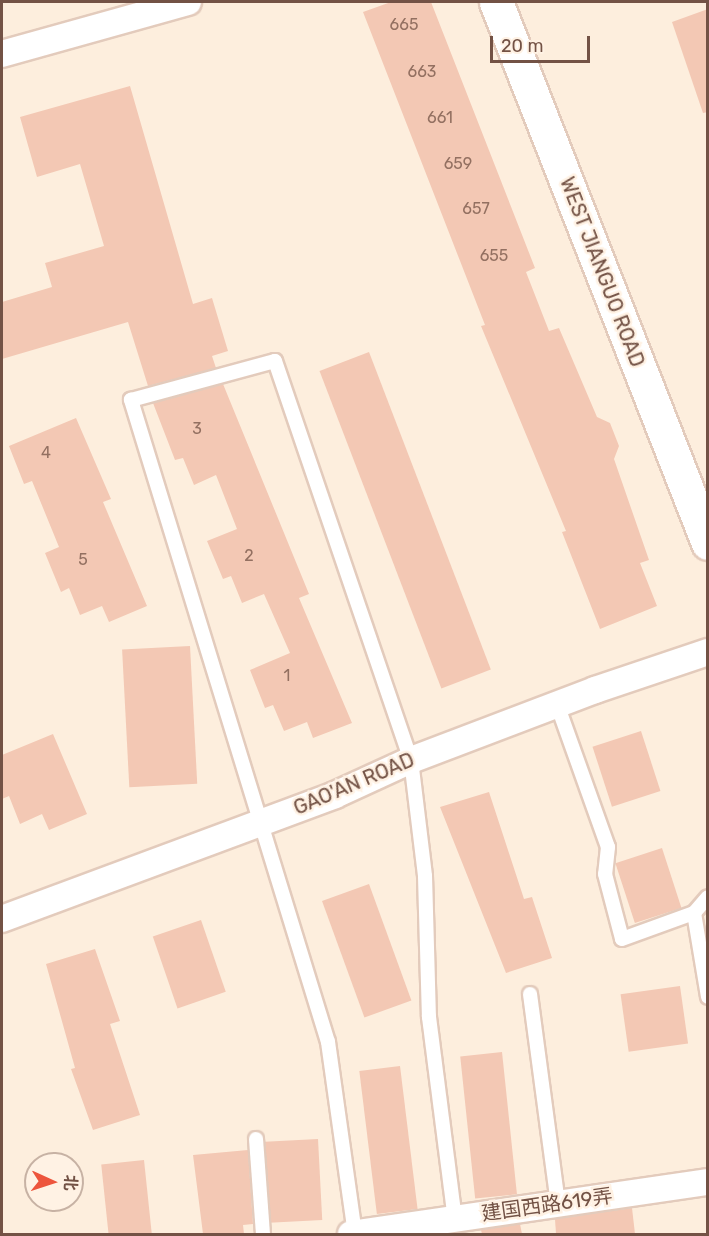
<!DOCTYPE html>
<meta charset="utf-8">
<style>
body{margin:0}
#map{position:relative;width:709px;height:1236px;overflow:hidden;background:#fdeedd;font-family:Rubik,"Noto Sans SC",sans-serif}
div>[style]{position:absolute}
.building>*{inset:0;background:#f3c8b4;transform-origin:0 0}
.roads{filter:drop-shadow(2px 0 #e3cbbc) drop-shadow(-2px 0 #e3cbbc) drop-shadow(0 2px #e3cbbc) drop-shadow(0 -2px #e3cbbc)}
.lane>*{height:14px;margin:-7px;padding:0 7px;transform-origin:7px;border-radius:7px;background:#fff}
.street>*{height:26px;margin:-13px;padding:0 13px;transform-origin:13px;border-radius:13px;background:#fff}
.secondary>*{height:33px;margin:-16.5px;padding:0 16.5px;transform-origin:16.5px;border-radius:16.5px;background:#fff}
span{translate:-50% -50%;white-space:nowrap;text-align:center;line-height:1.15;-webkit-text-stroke:5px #fff2e4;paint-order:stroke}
.number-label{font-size:16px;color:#937061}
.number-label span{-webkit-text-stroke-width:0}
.street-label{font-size:20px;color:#735245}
.frame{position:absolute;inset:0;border:3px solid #735245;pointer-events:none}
.north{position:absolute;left:24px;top:1152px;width:60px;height:60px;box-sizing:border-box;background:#fff2e4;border:2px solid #c7b2a4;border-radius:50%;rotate:93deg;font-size:16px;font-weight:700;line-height:24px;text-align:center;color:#735245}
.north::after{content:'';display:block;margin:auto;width:21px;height:27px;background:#ed553c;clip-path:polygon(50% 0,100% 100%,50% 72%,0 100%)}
.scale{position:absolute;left:490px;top:36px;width:100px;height:27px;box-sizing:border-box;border:3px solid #735245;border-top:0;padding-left:8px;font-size:18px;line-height:21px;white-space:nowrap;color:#735245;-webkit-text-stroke:4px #fff2e4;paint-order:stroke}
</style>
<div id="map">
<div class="building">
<i style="clip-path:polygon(391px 2px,431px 2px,535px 268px,526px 272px,549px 331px,559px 328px,597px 417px,610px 423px,619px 446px,614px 459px,649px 560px,640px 563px,657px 606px,600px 629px,562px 532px,566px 531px,481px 326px,485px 325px,363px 12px)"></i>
<i style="clip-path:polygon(708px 9px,708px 112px,703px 113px,672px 22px)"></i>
<i style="clip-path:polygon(130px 86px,193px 304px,212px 298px,228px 351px,212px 356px,216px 368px,148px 386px,128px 322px,2px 359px,2px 302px,52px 287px,45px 263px,104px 246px,80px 164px,37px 177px,20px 117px)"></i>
<i style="left:369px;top:352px;width:340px;height:53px;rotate:69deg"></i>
<i style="clip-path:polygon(223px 384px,309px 594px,299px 598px,352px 723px,313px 738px,307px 722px,284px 731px,273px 705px,265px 708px,250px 670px,290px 653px,264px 594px,242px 603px,231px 576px,223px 579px,207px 541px,237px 529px,216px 475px,194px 485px,183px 458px,175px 460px,153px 403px)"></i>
<i style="clip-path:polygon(76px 418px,111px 499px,103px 502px,147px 606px,109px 622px,102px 606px,80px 615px,69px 588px,61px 592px,45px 553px,59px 547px,32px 481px,24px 484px,9px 446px)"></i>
<i style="left:190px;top:646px;width:138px;height:68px;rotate:87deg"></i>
<i style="left:641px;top:731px;width:63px;height:51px;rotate:72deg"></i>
<i style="clip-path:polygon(53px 734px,87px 814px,49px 830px,42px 814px,20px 824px,9px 796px,2px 799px,2px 755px)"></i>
<i style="clip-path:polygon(489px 792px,524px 899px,532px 897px,552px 958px,506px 973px,440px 807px)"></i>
<i style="left:662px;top:848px;width:63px;height:49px;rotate:72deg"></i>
<i style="left:369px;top:884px;width:124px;height:50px;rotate:70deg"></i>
<i style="left:201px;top:920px;width:76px;height:51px;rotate:71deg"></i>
<i style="clip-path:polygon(95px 949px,120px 1021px,110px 1024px,140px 1115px,93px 1130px,71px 1069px,75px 1068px,46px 964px)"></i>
<i style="left:680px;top:986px;width:58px;height:60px;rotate:82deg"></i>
<i style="left:502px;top:1052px;width:143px;height:42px;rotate:84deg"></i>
<i style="left:400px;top:1066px;width:144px;height:41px;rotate:83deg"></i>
<i style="left:318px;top:1139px;width:81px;height:53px;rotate:87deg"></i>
<i style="clip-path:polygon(248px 1150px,253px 1224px,243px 1225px,244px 1234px,203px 1234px,193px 1155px)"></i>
<i style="left:144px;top:1160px;width:74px;height:43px;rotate:84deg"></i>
<i style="clip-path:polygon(632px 1208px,635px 1234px,556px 1234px,555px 1219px)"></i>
<i style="clip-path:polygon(520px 1224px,522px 1234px,482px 1234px,481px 1230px)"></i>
</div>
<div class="roads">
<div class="lane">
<i style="left:557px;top:704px;width:152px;rotate:70.4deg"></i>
<i style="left:608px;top:847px;width:27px;rotate:96deg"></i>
<i style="left:605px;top:874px;width:67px;rotate:75.3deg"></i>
<i style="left:622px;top:939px;width:77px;rotate:-19.9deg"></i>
<i style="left:694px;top:913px;width:21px;rotate:-49deg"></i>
<i style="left:694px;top:913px;width:85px;rotate:80.5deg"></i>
<i style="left:530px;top:994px;width:212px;rotate:82.4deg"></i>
<i style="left:256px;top:1139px;width:95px;rotate:85.8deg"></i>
<i style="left:355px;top:1234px;width:194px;rotate:-98deg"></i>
<i style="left:328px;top:1042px;width:672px;rotate:-107.06deg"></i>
<i style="left:131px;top:400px;width:149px;rotate:-15.2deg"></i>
<i style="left:275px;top:361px;width:422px;rotate:71.2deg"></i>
<i style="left:411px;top:760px;width:117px;rotate:83.1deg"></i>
<i style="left:425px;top:876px;width:141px;rotate:88.4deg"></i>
<i style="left:429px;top:1017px;width:204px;rotate:82.7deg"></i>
</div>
<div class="street">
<i style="left:2px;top:54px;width:193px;rotate:-15.6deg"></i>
<i style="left:2px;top:919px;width:355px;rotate:-20.4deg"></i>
<i style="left:335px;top:795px;width:84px;rotate:-24.7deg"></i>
<i style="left:411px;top:760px;width:197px;rotate:-20.8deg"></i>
<i style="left:595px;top:690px;width:119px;rotate:-18.6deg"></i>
<i style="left:351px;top:1234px;width:361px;rotate:-8.3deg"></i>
</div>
<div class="secondary">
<i style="left:496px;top:2px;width:581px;rotate:68.6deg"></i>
</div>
</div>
<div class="number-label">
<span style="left:404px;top:25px">665</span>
<span style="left:422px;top:72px">663</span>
<span style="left:440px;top:118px">661</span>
<span style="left:458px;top:164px">659</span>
<span style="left:476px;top:209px">657</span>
<span style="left:494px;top:256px">655</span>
<span style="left:197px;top:429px">3</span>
<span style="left:46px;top:453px">4</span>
<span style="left:249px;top:556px">2</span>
<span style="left:83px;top:560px">5</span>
<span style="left:287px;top:676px">1</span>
</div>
<div class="street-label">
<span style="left:602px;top:272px;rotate:69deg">WEST JIANGUO ROAD</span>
<span style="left:354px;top:784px;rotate:-23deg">GAO'AN ROAD</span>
<span style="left:547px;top:1205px;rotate:-8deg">建国西路619弄</span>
</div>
<div class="frame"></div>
<div class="north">北</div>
<div class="scale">20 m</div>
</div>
